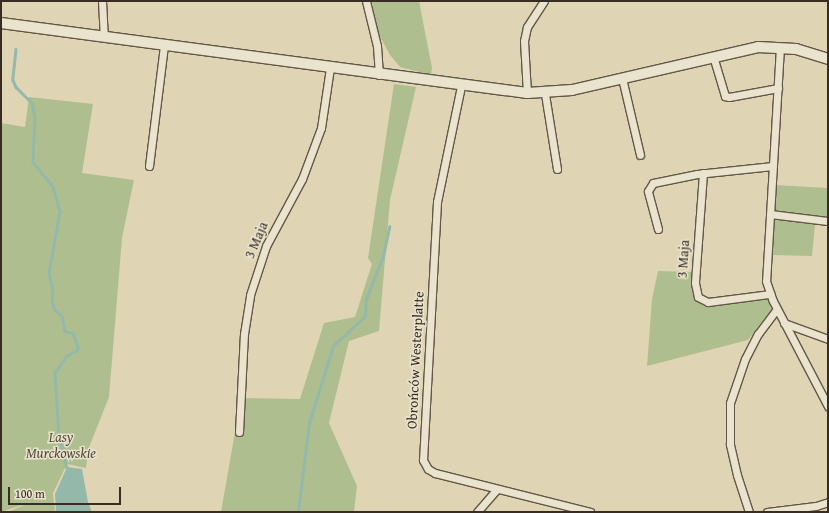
<!DOCTYPE html>
<meta charset="utf-8">
<style>
body{margin:0}
#map{position:relative;width:829px;height:513px;overflow:hidden;background:#dfd5b4;font-family:"Gentium Book Plus",serif}
div>[style]{position:absolute}
.green>*{inset:0;background:#afbe8f}
.water>*{inset:0;background:#94b9aa}
.stream>*{height:2.5px;margin:-1.25px;padding:0 1.25px;transform-origin:1.25px;border-radius:1.25px;background:#94b9aa}
.roads{filter:drop-shadow(1px 0 #625747) drop-shadow(-1px 0 #625747) drop-shadow(0 1px #625747) drop-shadow(0 -1px #625747)}
.street>*{height:7px;margin:-3.5px;padding:0 3.5px;transform-origin:3.5px;border-radius:3.5px;background:#eae4ce}
.secondary>*{height:10px;margin:-5px;padding:0 5px;transform-origin:5px;border-radius:5px;background:#eae4ce}
span{translate:-50% -50%;white-space:nowrap;text-align:center;line-height:1.15;-webkit-text-stroke:3px #eae4ce;paint-order:stroke}
.street-label{font-size:14px;color:#392d23}
.park-label{font-size:14px;color:#514a39;font-style:italic}
.frame{position:absolute;inset:0;border:2px solid #392d23;pointer-events:none}
.scale{position:absolute;left:8px;top:487px;width:113px;height:18px;box-sizing:border-box;border:2px solid #392d23;border-top:0;padding-left:5px;font-size:12px;line-height:14px;white-space:nowrap;color:#392d23;-webkit-text-stroke:3px #eae4ce;paint-order:stroke}
</style>
<div id="map">
<div class="green">
<i style="clip-path:polygon(372px 1px,419px 1px,432px 68px,431px 75px,400px 67px,390px 55px,376px 29px)"></i>
<i style="clip-path:polygon(394px 84px,416px 87px,390px 200px,379px 331px,349px 341px,329px 423px,357px 486px,354px 512px,221px 512px,241px 398px,300px 399px,324px 323px,355px 317px,372px 264px,368px 258px)"></i>
<i style="clip-path:polygon(29px 97px,93px 104px,82px 173px,134px 180px,122px 238px,109px 397px,88px 450px,86px 468px,67px 464px,53px 493px,55px 512px,8px 512px,31px 502px,1px 512px,1px 123px,25px 127px)"></i>
<i style="clip-path:polygon(775px 185px,828px 188px,828px 224px,815px 225px,812px 256px,773px 255px)"></i>
<i style="clip-path:polygon(658px 271px,691px 272px,693px 295px,705px 307px,767px 298px,772px 309px,748px 340px,647px 366px,652px 299px)"></i>
</div>
<div class="water">
<i style="clip-path:polygon(67px 467px,82px 469px,88px 502px,92px 512px,56px 512px,55px 494px)"></i>
</div>
<div class="stream">
<i style="left:16px;top:49px;width:31px;rotate:96deg"></i>
<i style="left:13px;top:80px;width:8px;rotate:67deg"></i>
<i style="left:16px;top:87px;width:23px;rotate:45deg"></i>
<i style="left:32px;top:103px;width:14px;rotate:78deg"></i>
<i style="left:35px;top:117px;width:45px;rotate:92.5deg"></i>
<i style="left:33px;top:162px;width:32px;rotate:51deg"></i>
<i style="left:53px;top:187px;width:26px;rotate:74deg"></i>
<i style="left:60px;top:212px;width:62px;rotate:100.2deg"></i>
<i style="left:49px;top:273px;width:19px;rotate:78deg"></i>
<i style="left:53px;top:292px;width:9px;rotate:96deg"></i>
<i style="left:52px;top:301px;width:9px;rotate:72deg"></i>
<i style="left:55px;top:310px;width:9px;rotate:41deg"></i>
<i style="left:62px;top:316px;width:15px;rotate:79deg"></i>
<i style="left:65px;top:331px;width:8px;rotate:14deg"></i>
<i style="left:73px;top:333px;width:15px;rotate:70deg"></i>
<i style="left:78px;top:347px;width:4px;rotate:104deg"></i>
<i style="left:77px;top:351px;width:11px;rotate:153deg"></i>
<i style="left:67px;top:356px;width:21px;rotate:125deg"></i>
<i style="left:55px;top:373px;width:63px;rotate:86.4deg"></i>
<i style="left:59px;top:436px;width:32px;rotate:76deg"></i>
<i style="left:298px;top:512px;width:90px;rotate:-83deg"></i>
<i style="left:309px;top:423px;width:81px;rotate:-72.7deg"></i>
<i style="left:333px;top:346px;width:44px;rotate:-43.2deg"></i>
<i style="left:365px;top:316px;width:17px;rotate:-87deg"></i>
<i style="left:366px;top:299px;width:46px;rotate:-68.4deg"></i>
<i style="left:383px;top:256px;width:30px;rotate:-78deg"></i>
</div>
<div class="roads">
<div class="street">
<i style="left:102px;top:1px;width:36px;rotate:87deg"></i>
<i style="left:366px;top:1px;width:46px;rotate:76.3deg"></i>
<i style="left:377px;top:46px;width:29px;rotate:86deg"></i>
<i style="left:780px;top:47px;width:234px;rotate:93.4deg"></i>
<i style="left:766px;top:281px;width:21px;rotate:71deg"></i>
<i style="left:773px;top:301px;width:119px;rotate:62.4deg"></i>
<i style="left:713px;top:56px;width:42px;rotate:73.3deg"></i>
<i style="left:725px;top:96px;width:4px;rotate:14deg"></i>
<i style="left:729px;top:97px;width:50px;rotate:-10.4deg"></i>
<i style="left:622px;top:78px;width:79px;rotate:76.8deg"></i>
<i style="left:461px;top:86px;width:118px;rotate:101.7deg"></i>
<i style="left:437px;top:202px;width:258px;rotate:93.1deg"></i>
<i style="left:423px;top:460px;width:10px;rotate:61deg"></i>
<i style="left:428px;top:469px;width:8px;rotate:30deg"></i>
<i style="left:435px;top:473px;width:160px;rotate:14.1deg"></i>
<i style="left:527px;top:93px;width:52px;rotate:-93.3deg"></i>
<i style="left:524px;top:41px;width:14px;rotate:-78deg"></i>
<i style="left:527px;top:27px;width:31px;rotate:-57deg"></i>
<i style="left:545px;top:94px;width:76px;rotate:80.9deg"></i>
<i style="left:149px;top:166px;width:121px;rotate:-82.9deg"></i>
<i style="left:703px;top:173px;width:110px;rotate:94.2deg"></i>
<i style="left:695px;top:283px;width:14px;rotate:78deg"></i>
<i style="left:698px;top:297px;width:11px;rotate:27deg"></i>
<i style="left:708px;top:302px;width:63px;rotate:-7.4deg"></i>
<i style="left:770px;top:214px;width:58px;rotate:6.9deg"></i>
<i style="left:658px;top:229px;width:39px;rotate:-105deg"></i>
<i style="left:648px;top:191px;width:9px;rotate:-58deg"></i>
<i style="left:653px;top:183px;width:45px;rotate:-11.6deg"></i>
<i style="left:697px;top:174px;width:76px;rotate:-6deg"></i>
<i style="left:784px;top:323px;width:47px;rotate:20deg"></i>
<i style="left:239px;top:432px;width:98px;rotate:-87.1deg"></i>
<i style="left:244px;top:334px;width:39px;rotate:-81deg"></i>
<i style="left:250px;top:295px;width:52px;rotate:-71.9deg"></i>
<i style="left:266px;top:246px;width:76px;rotate:-61.8deg"></i>
<i style="left:302px;top:179px;width:54px;rotate:-69.6deg"></i>
<i style="left:321px;top:128px;width:61px;rotate:-81.5deg"></i>
<i style="left:477px;top:512px;width:29px;rotate:-49deg"></i>
<i style="left:749px;top:512px;width:39px;rotate:-108deg"></i>
<i style="left:737px;top:475px;width:32px;rotate:-103deg"></i>
<i style="left:730px;top:444px;width:41px;rotate:-90deg"></i>
<i style="left:730px;top:403px;width:46px;rotate:-71.2deg"></i>
<i style="left:745px;top:359px;width:28px;rotate:-63deg"></i>
<i style="left:758px;top:334px;width:31px;rotate:-53deg"></i>
<i style="left:767px;top:512px;width:49px;rotate:-7deg"></i>
<i style="left:816px;top:506px;width:13px;rotate:-18deg"></i>
</div>
<div class="secondary">
<i style="left:1px;top:23px;width:531px;rotate:7.58deg"></i>
<i style="left:527px;top:93px;width:45px;rotate:-3.8deg"></i>
<i style="left:572px;top:90px;width:191px;rotate:-13deg"></i>
<i style="left:758px;top:47px;width:38px;rotate:3deg"></i>
<i style="left:796px;top:49px;width:34px;rotate:17deg"></i>
</div>
</div>
<div class="street-label">
<span style="left:256px;top:240px;rotate:-67deg">3 Maja</span>
<span style="left:683px;top:259px;rotate:-86deg">3 Maja</span>
<span style="left:415px;top:360px;rotate:-87deg">Obrońców Westerplatte</span>
</div>
<div class="park-label">
<span style="left:61px;top:445px">Lasy<br>Murckowskie</span>
</div>
<div class="frame"></div>
<div class="scale">100 m</div>
</div>
